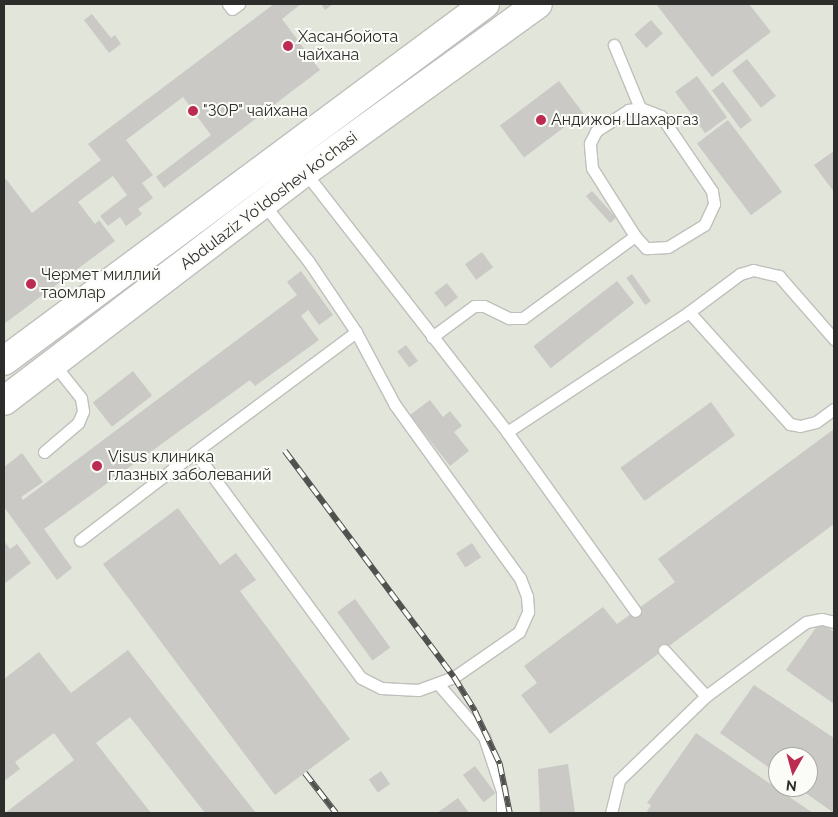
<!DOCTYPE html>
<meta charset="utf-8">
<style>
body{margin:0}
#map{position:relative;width:838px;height:817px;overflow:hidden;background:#eeefeb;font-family:Raleway,sans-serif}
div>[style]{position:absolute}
.built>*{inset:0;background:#e2e5da}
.building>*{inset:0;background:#cac9c6;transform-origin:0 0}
.roads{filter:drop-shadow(1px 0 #bfc0bc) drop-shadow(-1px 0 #bfc0bc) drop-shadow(0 1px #bfc0bc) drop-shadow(0 -1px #bfc0bc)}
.service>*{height:11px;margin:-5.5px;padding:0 5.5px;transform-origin:5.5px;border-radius:5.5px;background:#fff}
.secondary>*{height:28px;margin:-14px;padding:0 14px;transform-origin:14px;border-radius:14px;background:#fff}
.rail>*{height:5.5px;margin-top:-2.75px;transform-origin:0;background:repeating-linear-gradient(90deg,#fbfcf8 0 11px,#51524f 0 22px);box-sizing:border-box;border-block:1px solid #51524f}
.dots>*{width:14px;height:14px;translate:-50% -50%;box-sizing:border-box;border:2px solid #fbfcf8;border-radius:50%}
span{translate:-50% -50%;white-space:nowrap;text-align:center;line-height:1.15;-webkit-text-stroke:4px #fbfcf8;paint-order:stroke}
.poi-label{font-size:16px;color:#2d2e2c}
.left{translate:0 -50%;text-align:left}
.street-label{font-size:16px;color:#2d2e2c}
.frame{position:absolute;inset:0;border:5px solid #2d2e2c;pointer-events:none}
.north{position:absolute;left:768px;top:747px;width:50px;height:50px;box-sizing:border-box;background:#fbfcf8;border:1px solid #a9aaa6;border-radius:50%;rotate:187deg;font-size:14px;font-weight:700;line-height:20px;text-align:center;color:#2d2e2c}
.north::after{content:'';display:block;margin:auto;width:18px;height:22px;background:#bc2c52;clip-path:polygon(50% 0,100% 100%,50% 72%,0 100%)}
</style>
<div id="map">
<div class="built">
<i style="clip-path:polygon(evenodd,4px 4px,834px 4px,834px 813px,4px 813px,4px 4px,778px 757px,808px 757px,808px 787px,778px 787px,778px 757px)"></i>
</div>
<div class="building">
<i style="clip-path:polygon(274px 4px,301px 4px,282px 19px,320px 70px,164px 188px,156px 177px,211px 135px,183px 97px,126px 140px,153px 175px,142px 183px,153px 198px,138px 209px,142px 214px,126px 226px,120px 217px,108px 226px,100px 216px,127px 195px,113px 176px,78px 202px,95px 224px,99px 220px,115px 241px,4px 324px,4px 180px,6px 179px,32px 213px,101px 160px,88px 144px)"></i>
<i style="clip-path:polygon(321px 4px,333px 4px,325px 10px)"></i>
<i style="clip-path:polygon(656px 4px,749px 4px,771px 32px,712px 77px)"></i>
<i style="clip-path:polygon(92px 14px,111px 38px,115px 35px,121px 44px,109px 53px,84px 20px)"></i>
<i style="left:651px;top:20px;width:18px;height:22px;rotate:49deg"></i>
<i style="left:747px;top:59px;width:47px;height:19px;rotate:52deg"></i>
<i style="left:697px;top:76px;width:51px;height:27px;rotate:54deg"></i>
<i style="left:559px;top:81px;width:40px;height:74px;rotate:53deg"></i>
<i style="left:723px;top:82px;width:48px;height:14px;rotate:53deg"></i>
<i style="left:728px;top:120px;width:90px;height:39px;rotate:53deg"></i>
<i style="clip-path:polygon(834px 151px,834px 192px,814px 165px)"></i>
<i style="left:592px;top:191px;width:36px;height:8px;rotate:48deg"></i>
<i style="left:482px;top:252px;width:19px;height:21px;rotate:54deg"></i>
<i style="clip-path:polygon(301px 271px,333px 315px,319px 325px,308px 310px,301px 316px,319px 340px,255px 386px,250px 380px,44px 529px,72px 568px,57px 580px,4px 507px,4px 467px,22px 453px,43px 482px,21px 497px,23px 500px,297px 295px,287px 282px)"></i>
<i style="left:632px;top:274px;width:33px;height:7px;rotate:55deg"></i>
<i style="left:617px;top:281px;width:28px;height:106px;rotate:52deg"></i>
<i style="left:447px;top:283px;width:18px;height:16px;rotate:52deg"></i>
<i style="left:406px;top:345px;width:20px;height:11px;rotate:53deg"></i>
<i style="left:133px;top:371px;width:31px;height:51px;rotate:52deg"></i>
<i style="clip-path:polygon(430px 400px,443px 417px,450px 411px,462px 426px,454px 432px,469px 451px,450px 466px,410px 415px)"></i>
<i style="left:711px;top:402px;width:41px;height:112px;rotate:54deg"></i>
<i style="clip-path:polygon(834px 429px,834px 524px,550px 734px,521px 695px,537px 683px,524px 666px,603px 607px,617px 624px,675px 582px,658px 559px)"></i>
<i style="clip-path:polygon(178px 508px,220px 565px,236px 553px,256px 580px,240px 591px,350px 739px,275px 795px,103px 564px)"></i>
<i style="clip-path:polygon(4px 541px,10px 549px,17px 544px,31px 563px,4px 584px)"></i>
<i style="left:472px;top:543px;width:17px;height:19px;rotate:57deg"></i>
<i style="left:355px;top:599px;width:60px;height:22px;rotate:54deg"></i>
<i style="clip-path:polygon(820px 622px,834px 632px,834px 704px,786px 670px)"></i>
<i style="clip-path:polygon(128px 650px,162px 694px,256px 813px,205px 813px,130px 717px,96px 743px,151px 813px,5px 813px,74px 760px,54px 733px,15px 762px,20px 769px,4px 781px,4px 679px,39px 652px,71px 693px)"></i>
<i style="clip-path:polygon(754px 685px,834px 738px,834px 813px,797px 787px,808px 787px,808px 757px,778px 757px,778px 774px,720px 733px)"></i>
<i style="clip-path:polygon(696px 733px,813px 813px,646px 813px,651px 805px,647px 803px)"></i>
<i style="clip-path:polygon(568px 764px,575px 813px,540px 813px,538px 769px)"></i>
<i style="left:475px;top:766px;width:34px;height:15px;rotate:53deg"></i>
<i style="left:381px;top:771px;width:16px;height:15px;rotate:55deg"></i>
<i style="clip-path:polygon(458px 798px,469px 813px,437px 813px)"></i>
</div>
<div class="roads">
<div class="service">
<i style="left:228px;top:4px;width:6px;rotate:51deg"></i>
<i style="left:232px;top:9px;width:9px;rotate:-36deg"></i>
<i style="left:614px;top:45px;width:68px;rotate:67.6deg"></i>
<i style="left:304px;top:171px;width:331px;rotate:52.1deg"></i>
<i style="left:507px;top:432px;width:220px;rotate:54.4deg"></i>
<i style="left:263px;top:203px;width:75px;rotate:52.1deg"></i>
<i style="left:309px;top:262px;width:84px;rotate:56.1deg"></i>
<i style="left:356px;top:332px;width:83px;rotate:61.9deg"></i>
<i style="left:395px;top:405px;width:213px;rotate:54.2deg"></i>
<i style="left:520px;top:578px;width:19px;rotate:69deg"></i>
<i style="left:527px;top:596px;width:16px;rotate:86deg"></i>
<i style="left:528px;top:612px;width:22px;rotate:114deg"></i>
<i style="left:519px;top:632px;width:79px;rotate:145.3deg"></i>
<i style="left:454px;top:677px;width:38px;rotate:160deg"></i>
<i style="left:418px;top:690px;width:37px;rotate:-177deg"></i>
<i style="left:381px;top:688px;width:22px;rotate:-153deg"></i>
<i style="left:361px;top:678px;width:280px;rotate:-126.3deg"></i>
<i style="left:195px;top:452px;width:201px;rotate:-36.7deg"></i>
<i style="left:689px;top:312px;width:151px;rotate:48deg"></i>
<i style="left:790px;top:424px;width:10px;rotate:11deg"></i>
<i style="left:800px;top:426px;width:16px;rotate:-14deg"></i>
<i style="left:816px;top:422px;width:22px;rotate:-36deg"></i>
<i style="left:432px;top:337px;width:52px;rotate:-36.4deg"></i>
<i style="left:474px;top:306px;width:10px"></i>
<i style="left:484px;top:306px;width:28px;rotate:26deg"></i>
<i style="left:509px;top:318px;width:14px"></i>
<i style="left:523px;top:318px;width:139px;rotate:-36.2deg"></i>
<i style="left:635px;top:236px;width:80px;rotate:-122.3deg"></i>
<i style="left:592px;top:168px;width:25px;rotate:-95deg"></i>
<i style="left:590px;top:143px;width:13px;rotate:-63deg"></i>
<i style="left:596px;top:131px;width:38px;rotate:-33deg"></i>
<i style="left:628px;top:110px;width:12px;rotate:-9deg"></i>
<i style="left:640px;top:108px;width:22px;rotate:21deg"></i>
<i style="left:661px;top:116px;width:91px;rotate:55.8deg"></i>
<i style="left:712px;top:191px;width:13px;rotate:81deg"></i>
<i style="left:714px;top:204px;width:23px;rotate:115deg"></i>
<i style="left:704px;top:225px;width:42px;rotate:148.6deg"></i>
<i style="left:668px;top:247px;width:22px;rotate:177deg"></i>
<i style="left:646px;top:248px;width:16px;rotate:-133deg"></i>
<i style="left:507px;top:432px;width:218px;rotate:-33.4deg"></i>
<i style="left:689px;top:312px;width:64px;rotate:-36.7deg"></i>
<i style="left:740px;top:274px;width:14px;rotate:-17deg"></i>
<i style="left:753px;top:270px;width:27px;rotate:13deg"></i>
<i style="left:779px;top:276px;width:84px;rotate:48.9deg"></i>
<i style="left:44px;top:452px;width:45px;rotate:-40.5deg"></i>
<i style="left:78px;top:423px;width:13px;rotate:-67deg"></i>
<i style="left:83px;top:411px;width:13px;rotate:-99deg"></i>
<i style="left:81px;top:398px;width:43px;rotate:-128.5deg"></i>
<i style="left:80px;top:540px;width:145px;rotate:-37.4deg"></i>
<i style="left:664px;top:650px;width:62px;rotate:47.6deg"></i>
<i style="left:439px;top:685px;width:69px;rotate:49.1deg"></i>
<i style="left:484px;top:737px;width:57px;rotate:71.6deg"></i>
<i style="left:502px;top:791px;width:22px;rotate:90deg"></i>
<i style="left:611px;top:813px;width:34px;rotate:-76deg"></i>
<i style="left:619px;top:780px;width:121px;rotate:-44deg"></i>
<i style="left:706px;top:696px;width:124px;rotate:-36.5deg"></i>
<i style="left:806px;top:622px;width:16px;rotate:-11deg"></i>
<i style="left:822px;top:619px;width:12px;rotate:14deg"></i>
</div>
<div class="secondary">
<i style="left:4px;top:361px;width:599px;rotate:-36.58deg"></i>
<i style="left:4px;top:401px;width:378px;rotate:-37.3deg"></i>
<i style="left:305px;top:172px;width:287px;rotate:-35.8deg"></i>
</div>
</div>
<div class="rail">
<i style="left:285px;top:451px;width:282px;rotate:53.2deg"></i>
<i style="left:454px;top:677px;width:40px;rotate:58deg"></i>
<i style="left:475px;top:711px;width:59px;rotate:64.7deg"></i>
<i style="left:500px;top:764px;width:50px;rotate:78.5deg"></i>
<i style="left:305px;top:773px;width:51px;rotate:52.2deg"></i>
</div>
<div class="dots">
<i style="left:288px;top:46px;background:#bc2c52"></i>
<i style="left:193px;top:111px;background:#bc2c52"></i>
<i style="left:541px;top:120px;background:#bc2c52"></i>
<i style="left:31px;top:284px;background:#bc2c52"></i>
<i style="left:97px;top:466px;background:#bc2c52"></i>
</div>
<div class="poi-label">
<span class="left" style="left:298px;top:46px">Хасанбойота<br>чайхана</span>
<span class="left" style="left:203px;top:111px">"ЗОР" чайхана</span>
<span class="left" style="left:551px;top:120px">Андижон Шахаргаз</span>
<span class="left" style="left:41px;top:284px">Чермет миллий<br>таомлар</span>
<span class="left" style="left:108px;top:466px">Visus клиника<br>глазных заболеваний</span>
</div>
<div class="street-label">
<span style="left:269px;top:201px;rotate:-37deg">Abdulaziz Yoʻldoshev koʻchasi</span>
</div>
<div class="frame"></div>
<div class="north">N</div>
</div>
